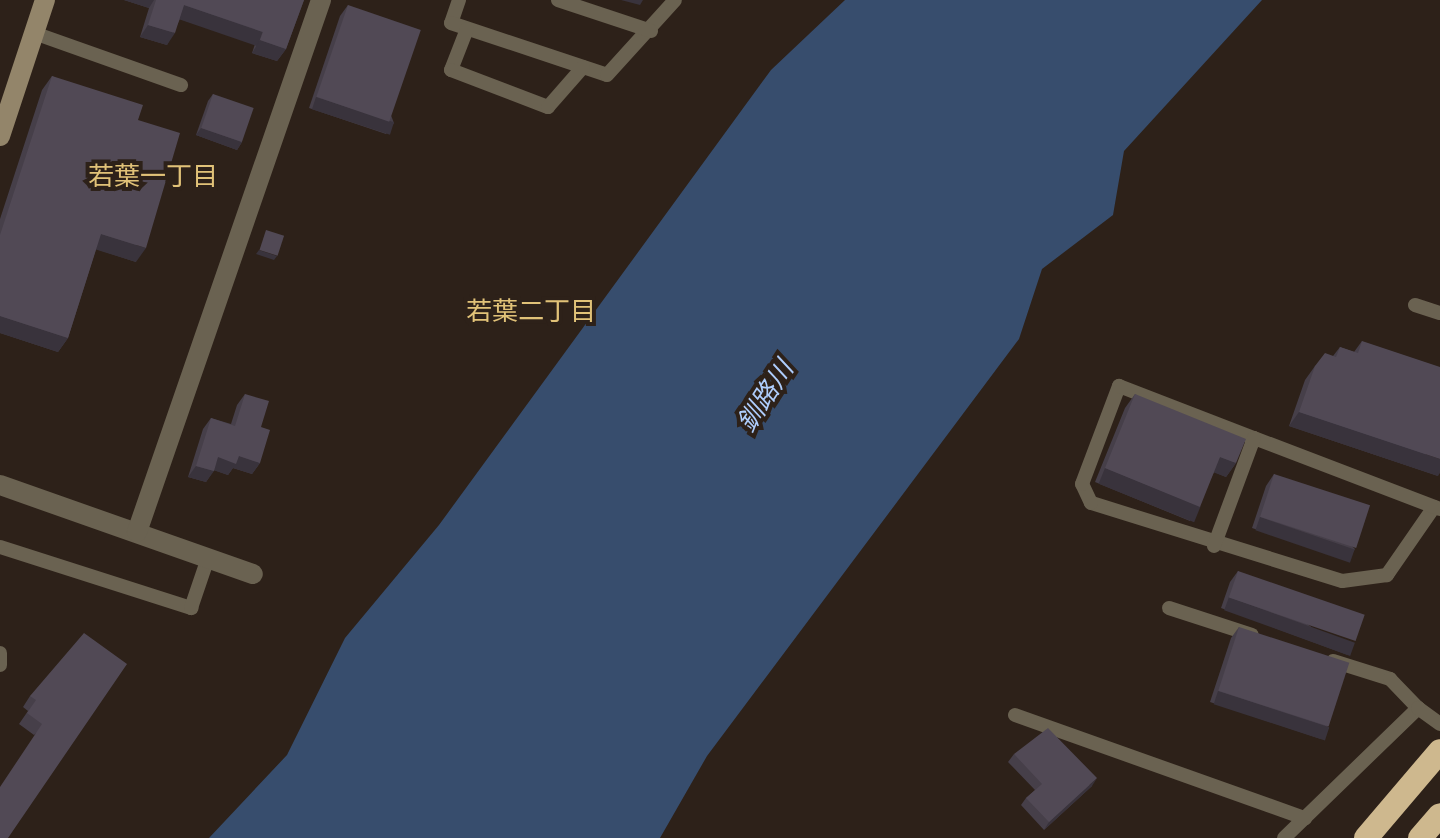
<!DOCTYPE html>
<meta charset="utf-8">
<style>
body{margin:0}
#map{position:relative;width:1440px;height:838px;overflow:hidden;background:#2d2119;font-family:"Archivo Narrow","Noto Sans JP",sans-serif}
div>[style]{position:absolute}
.water>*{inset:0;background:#374d6d}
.lane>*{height:14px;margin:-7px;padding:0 7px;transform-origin:7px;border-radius:7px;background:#6a6251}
.street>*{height:20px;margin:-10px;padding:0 10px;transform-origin:10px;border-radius:10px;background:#6a6251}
.secondary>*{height:20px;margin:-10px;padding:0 10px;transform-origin:10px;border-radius:10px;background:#93856a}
.highway>*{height:24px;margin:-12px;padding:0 12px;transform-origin:12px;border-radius:12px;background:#ceb88e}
.wall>*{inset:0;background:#463f49}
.shaded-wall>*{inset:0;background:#39333c;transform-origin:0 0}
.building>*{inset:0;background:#514955;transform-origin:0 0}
span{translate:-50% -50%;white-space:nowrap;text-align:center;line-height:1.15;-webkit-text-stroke:8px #2d2119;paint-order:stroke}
.neighbourhood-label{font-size:26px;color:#e1c278}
.water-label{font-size:26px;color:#aecdfc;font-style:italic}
</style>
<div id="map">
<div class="water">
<i style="clip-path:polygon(845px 0,1262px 0,1124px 151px,1113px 215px,1042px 269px,1019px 339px,707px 756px,660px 838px,209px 838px,287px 755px,345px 638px,439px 525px,771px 70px)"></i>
</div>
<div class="lane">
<i style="left:459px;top:0;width:24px;rotate:109deg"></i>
<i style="left:451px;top:23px;width:164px;rotate:18.4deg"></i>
<i style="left:607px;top:75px;width:101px;rotate:-47.8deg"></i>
<i style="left:558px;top:0;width:98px;rotate:18.4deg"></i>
<i style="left:467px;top:29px;width:44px;rotate:111.3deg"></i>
<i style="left:451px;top:70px;width:104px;rotate:20.9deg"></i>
<i style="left:548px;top:107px;width:53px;rotate:-48.8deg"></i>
<i style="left:34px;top:33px;width:156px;rotate:19.5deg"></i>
<i style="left:1415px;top:305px;width:26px;rotate:18deg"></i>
<i style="left:1434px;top:507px;width:83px;rotate:124.7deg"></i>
<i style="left:1387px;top:575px;width:45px;rotate:172.4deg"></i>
<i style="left:1342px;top:581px;width:263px;rotate:-162.7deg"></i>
<i style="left:1091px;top:503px;width:21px;rotate:-115deg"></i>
<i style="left:1082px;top:484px;width:105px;rotate:-69.3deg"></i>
<i style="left:1119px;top:386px;width:145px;rotate:21.1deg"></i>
<i style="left:1254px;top:438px;width:199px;rotate:20.9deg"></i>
<i style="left:1214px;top:546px;width:115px;rotate:-69.7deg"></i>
<i style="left:0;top:547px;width:201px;rotate:17.7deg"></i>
<i style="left:191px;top:608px;width:53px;rotate:-71.2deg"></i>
<i style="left:1169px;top:608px;width:87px;rotate:18deg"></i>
<i style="left:0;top:653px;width:12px;rotate:90deg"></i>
<i style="left:1333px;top:661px;width:60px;rotate:17.5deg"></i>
<i style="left:1390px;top:679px;width:40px;rotate:46deg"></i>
<i style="left:1015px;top:715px;width:308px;rotate:19.6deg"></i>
<i style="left:1284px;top:838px;width:187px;rotate:-44.1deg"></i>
<i style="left:1418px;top:708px;width:27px;rotate:36deg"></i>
</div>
<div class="street">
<i style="left:0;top:485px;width:268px;rotate:19.4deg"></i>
<i style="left:137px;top:532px;width:563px;rotate:-70.92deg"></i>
</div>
<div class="secondary">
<i style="left:0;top:136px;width:143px;rotate:-71.7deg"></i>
</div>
<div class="highway">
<i style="left:1366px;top:838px;width:114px;rotate:-49.6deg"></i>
<i style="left:1420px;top:838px;width:30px;rotate:-49deg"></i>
</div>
<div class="wall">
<i style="clip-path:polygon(124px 0,304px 0,286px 49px,277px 61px,252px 53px,255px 44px,180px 19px,167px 45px,140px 37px,149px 8px)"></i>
<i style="clip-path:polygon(348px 5px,394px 123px,386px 134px,309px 108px,340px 16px)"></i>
<i style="clip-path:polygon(52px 76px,138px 120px,136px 262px,96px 249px,68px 338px,58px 352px,0 333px,0 219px,42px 90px)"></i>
<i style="clip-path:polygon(213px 94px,242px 142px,237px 150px,196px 135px,208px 101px)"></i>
<i style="clip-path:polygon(1362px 341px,1438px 476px,1289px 426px,1305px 380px,1315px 366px,1333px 356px,1340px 347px,1354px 352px)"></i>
<i style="clip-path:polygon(245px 394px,261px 427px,260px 463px,252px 474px,233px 468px,228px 475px,214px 470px,206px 482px,188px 477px,203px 429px,211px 418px,231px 424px,237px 405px)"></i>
<i style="clip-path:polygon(1135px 394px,1236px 463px,1226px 477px,1214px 472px,1190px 521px,1095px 482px,1125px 408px)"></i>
<i style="clip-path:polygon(1274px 474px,1355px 549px,1348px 560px,1252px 528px,1266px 486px)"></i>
<i style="clip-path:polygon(1238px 571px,1348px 655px,1221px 608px,1230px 582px)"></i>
<i style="clip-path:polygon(1239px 627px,1329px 728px,1321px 739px,1210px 702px,1231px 638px)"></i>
<i style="clip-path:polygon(127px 664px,34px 735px,19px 724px,28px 711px,23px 707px,30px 696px)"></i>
<i style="clip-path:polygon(1014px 754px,1092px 786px,1044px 830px,1021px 805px,1026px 798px,1035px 790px,1008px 762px)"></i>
</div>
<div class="shaded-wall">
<i style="clip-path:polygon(124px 0,154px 0,149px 8px)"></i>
<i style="clip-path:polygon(621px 0,643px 0,640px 5px)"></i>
<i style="left:184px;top:5px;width:83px;height:15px;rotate:19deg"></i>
<i style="clip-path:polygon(148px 25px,175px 33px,167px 45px,140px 37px)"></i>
<i style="clip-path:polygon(260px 40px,286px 49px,277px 61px,252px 53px)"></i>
<i style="left:316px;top:97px;width:82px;height:13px;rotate:18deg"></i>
<i style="clip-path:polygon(201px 128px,242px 142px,237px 150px,196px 135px)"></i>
<i style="clip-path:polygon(101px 234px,146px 248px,136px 262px,91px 248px)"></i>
<i style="clip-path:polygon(259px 250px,277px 256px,274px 260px,256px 254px)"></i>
<i style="clip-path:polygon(0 316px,68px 338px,58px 352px,0 333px)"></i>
<i style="clip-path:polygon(1299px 412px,1440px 459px,1440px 473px,1438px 476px,1289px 426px)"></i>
<i style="clip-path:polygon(239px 456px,260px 463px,252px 474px,233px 468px,228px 475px,210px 469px,218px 457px)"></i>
<i style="clip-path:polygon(1220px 457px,1236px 463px,1226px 477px,1210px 471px)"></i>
<i style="clip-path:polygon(196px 466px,214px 471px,206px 482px,188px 477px)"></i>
<i style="left:1105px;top:468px;width:103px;height:17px;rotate:22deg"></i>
<i style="left:1260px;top:517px;width:100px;height:14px;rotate:19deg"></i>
<i style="left:1229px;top:597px;width:134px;height:14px;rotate:20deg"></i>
<i style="left:1218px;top:691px;width:117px;height:14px;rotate:18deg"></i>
<i style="clip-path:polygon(1097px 778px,1092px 786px,1044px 830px,1049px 822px)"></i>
</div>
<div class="building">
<i style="clip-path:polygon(156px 0,304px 0,286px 49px,260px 40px,263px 32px,184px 5px,175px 33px,148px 25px)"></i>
<i style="left:348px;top:5px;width:77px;height:97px;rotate:19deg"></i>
<i style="clip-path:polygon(52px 76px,143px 105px,138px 120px,180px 133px,146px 248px,101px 234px,68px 338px,0 316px,0 235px)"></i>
<i style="left:213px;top:94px;width:43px;height:36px;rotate:19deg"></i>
<i style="left:266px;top:230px;width:19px;height:21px;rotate:18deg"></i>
<i style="clip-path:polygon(1362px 341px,1440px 367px,1440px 459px,1299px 412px,1315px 366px,1325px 353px,1336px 357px,1340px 347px,1358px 353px)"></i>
<i style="clip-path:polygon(245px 394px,269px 401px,261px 427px,270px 430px,260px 463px,239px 456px,236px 464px,218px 457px,214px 471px,196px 466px,211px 418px,235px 426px)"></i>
<i style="clip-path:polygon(1135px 394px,1246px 439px,1236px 463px,1220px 457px,1200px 507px,1105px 468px)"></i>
<i style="left:1274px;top:474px;width:101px;height:45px;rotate:18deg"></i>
<i style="left:1238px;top:571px;width:134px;height:28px;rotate:19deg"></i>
<i style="left:1239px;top:627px;width:116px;height:67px;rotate:18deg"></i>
<i style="clip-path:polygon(84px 633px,127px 664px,8px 838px,0 838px,0 787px,42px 724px,27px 713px,36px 700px,30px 696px)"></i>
<i style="clip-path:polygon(1048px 728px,1097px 778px,1049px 822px,1026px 798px,1042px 784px,1014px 754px)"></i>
</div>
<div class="neighbourhood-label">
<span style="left:153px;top:176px">若葉一丁目</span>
<span style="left:531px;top:311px">若葉二丁目</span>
</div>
<div class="water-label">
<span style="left:765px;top:396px;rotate:-57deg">釧路川</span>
</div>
</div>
